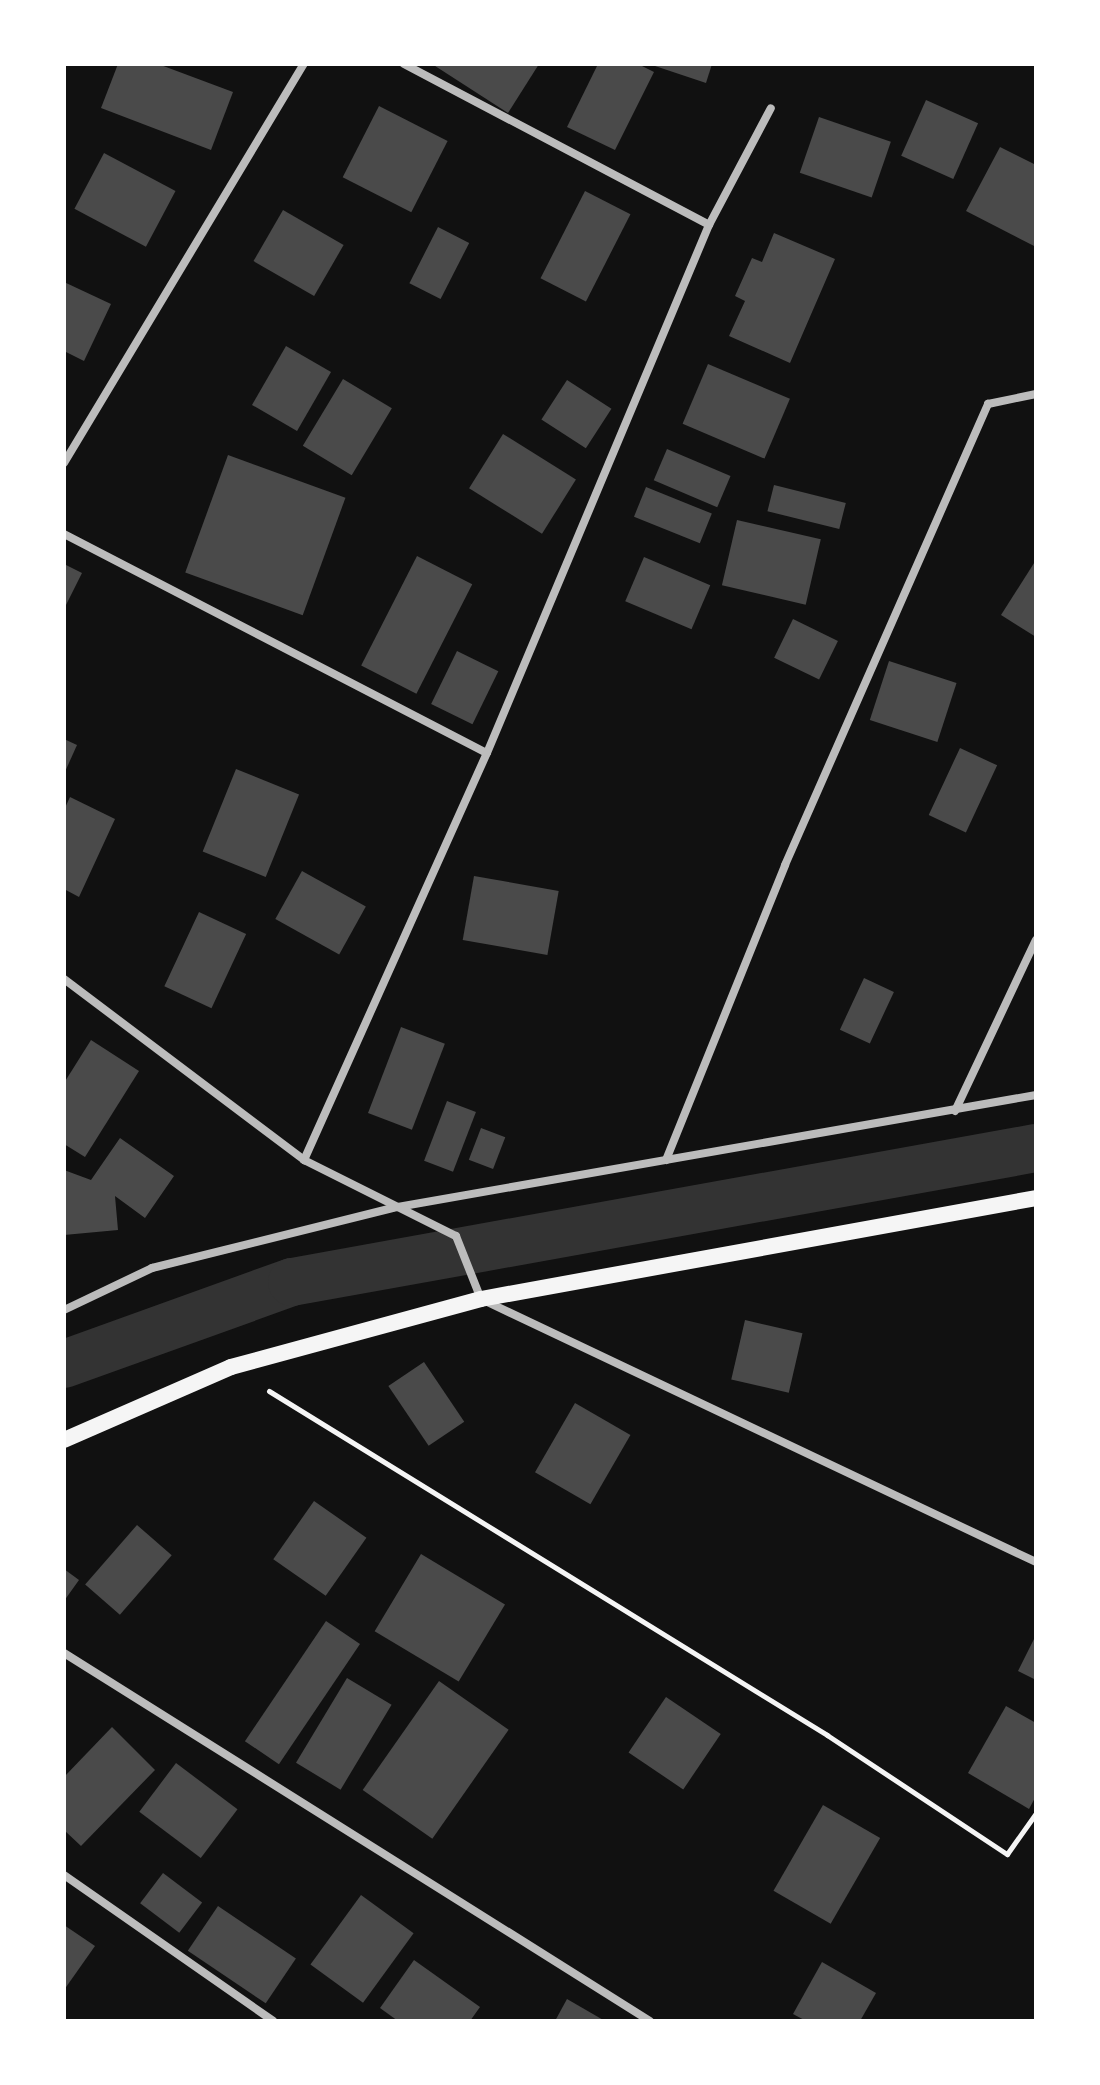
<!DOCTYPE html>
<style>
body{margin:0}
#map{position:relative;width:1100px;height:2085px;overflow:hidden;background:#111;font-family:Poppins,sans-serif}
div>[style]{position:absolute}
.canal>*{height:48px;margin:-24px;padding:0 24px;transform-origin:24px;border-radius:24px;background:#333}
.building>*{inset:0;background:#4a4a4a;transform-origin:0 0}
.path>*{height:5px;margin:-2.5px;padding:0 2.5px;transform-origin:2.5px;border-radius:2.5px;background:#f5f5f5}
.minor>*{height:8px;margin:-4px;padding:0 4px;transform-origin:4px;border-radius:4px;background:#bcbcbc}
.secondary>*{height:16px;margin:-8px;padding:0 8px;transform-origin:8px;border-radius:8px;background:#f5f5f5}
span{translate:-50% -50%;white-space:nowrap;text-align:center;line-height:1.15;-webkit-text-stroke:8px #fff;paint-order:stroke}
.frame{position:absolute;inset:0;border:66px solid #fff;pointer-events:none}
</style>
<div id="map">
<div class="canal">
<i style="left:64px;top:1364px;width:242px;rotate:-19.8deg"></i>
<i style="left:292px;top:1282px;width:756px;rotate:-10.21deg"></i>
</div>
<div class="building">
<i style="clip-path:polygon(118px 64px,158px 64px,233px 92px,211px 150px,101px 108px)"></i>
<i style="clip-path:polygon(432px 64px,539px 64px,508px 113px)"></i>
<i style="clip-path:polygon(598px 64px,638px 64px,654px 72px,615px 150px,567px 127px)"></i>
<i style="clip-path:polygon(649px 64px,712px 64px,706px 83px)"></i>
<i style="left:926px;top:100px;width:57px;height:61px;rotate:24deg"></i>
<i style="left:379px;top:106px;width:77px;height:80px;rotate:27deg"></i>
<i style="left:819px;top:117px;width:76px;height:59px;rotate:19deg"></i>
<i style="clip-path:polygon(1000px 147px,1036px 165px,1036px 247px,966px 211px)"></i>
<i style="left:104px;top:153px;width:81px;height:63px;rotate:28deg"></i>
<i style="left:585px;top:191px;width:51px;height:98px;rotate:27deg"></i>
<i style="left:283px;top:210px;width:70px;height:59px;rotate:30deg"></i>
<i style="left:438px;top:227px;width:35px;height:63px;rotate:27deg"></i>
<i style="clip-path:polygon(774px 233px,835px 259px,790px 363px,729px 336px,745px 301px,735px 296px,752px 258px,762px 262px)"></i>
<i style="clip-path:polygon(64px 282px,111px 304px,84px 361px,64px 351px)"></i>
<i style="left:286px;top:346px;width:52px;height:68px;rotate:30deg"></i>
<i style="left:708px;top:364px;width:89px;height:65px;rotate:23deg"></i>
<i style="left:343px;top:379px;width:57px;height:78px;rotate:31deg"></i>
<i style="left:567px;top:380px;width:53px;height:47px;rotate:33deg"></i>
<i style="left:503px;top:434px;width:86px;height:64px;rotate:32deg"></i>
<i style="left:667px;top:449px;width:69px;height:34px;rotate:23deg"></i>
<i style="left:228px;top:455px;width:125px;height:125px;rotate:20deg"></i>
<i style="left:774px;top:485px;width:74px;height:27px;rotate:14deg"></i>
<i style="left:646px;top:487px;width:71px;height:32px;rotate:22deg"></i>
<i style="left:737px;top:520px;width:86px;height:67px;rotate:13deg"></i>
<i style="left:417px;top:556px;width:62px;height:123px;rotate:27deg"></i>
<i style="left:644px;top:557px;width:72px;height:48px;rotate:23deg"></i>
<i style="clip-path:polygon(1036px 560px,1036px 637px,1001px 615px)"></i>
<i style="clip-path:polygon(64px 564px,82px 573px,64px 609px)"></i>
<i style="left:793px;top:619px;width:50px;height:43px;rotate:26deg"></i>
<i style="left:457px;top:651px;width:46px;height:59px;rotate:26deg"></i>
<i style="left:889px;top:661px;width:71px;height:62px;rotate:18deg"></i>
<i style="clip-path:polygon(64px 739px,77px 745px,64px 774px)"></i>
<i style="left:960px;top:748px;width:41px;height:74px;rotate:25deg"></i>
<i style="left:236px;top:769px;width:68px;height:89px;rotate:22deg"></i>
<i style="clip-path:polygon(70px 797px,115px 819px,79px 897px,64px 889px,64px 810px)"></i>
<i style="left:302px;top:871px;width:73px;height:55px;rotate:29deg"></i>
<i style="left:474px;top:876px;width:86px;height:65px;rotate:10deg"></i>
<i style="left:199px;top:912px;width:52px;height:82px;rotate:25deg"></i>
<i style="left:864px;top:978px;width:33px;height:57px;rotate:25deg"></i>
<i style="left:401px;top:1027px;width:47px;height:92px;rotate:21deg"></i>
<i style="clip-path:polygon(91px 1040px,139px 1071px,85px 1157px,64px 1144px,64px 1083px)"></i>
<i style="left:447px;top:1101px;width:31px;height:64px;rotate:21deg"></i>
<i style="left:481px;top:1128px;width:26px;height:34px;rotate:21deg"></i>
<i style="clip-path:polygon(120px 1138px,174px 1176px,145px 1218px,115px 1196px,118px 1230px,64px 1235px,64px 1170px,91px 1180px)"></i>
<i style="left:745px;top:1320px;width:59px;height:61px;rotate:13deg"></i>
<i style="left:424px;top:1362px;width:72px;height:43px;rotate:56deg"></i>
<i style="left:575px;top:1403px;width:64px;height:80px;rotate:30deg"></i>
<i style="left:314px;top:1501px;width:64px;height:71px;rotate:35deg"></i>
<i style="left:137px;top:1525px;width:46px;height:79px;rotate:41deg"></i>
<i style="left:421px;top:1554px;width:98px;height:90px;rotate:31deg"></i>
<i style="clip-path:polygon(64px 1569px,79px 1580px,64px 1601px)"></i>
<i style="left:326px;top:1621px;width:41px;height:145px;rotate:34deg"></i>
<i style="clip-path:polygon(1036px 1635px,1036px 1680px,1018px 1671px)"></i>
<i style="left:347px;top:1678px;width:52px;height:99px;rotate:31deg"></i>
<i style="left:439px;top:1681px;width:85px;height:133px;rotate:35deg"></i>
<i style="left:666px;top:1697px;width:66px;height:67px;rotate:34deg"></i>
<i style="clip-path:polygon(1006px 1706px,1036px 1723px,1036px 1796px,1029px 1809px,968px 1773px)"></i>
<i style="clip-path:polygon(112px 1727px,155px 1770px,81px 1846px,64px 1830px,64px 1777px)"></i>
<i style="left:176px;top:1763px;width:77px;height:61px;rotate:37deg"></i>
<i style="left:823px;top:1805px;width:66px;height:99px;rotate:30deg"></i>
<i style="left:163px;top:1873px;width:49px;height:38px;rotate:37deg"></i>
<i style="left:361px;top:1895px;width:65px;height:86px;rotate:36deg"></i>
<i style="left:218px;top:1906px;width:94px;height:54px;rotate:34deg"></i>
<i style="clip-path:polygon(64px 1925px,95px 1946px,64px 1990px)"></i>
<i style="clip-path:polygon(414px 1960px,480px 2007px,470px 2021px,398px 2021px,380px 2008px)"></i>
<i style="clip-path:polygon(822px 1962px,876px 1993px,860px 2021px,806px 2021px,793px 2014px)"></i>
<i style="clip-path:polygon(567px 1999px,605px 2021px,555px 2021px)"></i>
</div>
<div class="path">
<i style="left:269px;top:1391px;width:656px;rotate:31.65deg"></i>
<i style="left:827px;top:1735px;width:216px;rotate:33.5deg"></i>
<i style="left:1007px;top:1854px;width:50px;rotate:-54.7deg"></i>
</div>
<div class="minor">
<i style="left:404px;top:64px;width:345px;rotate:27.8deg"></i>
<i style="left:64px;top:463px;width:466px;rotate:-59deg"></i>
<i style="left:64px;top:534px;width:476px;rotate:27.4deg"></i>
<i style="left:64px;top:979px;width:301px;rotate:37deg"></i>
<i style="left:304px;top:1160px;width:170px;rotate:26.6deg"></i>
<i style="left:456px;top:1236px;width:68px;rotate:68.4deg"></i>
<i style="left:481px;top:1299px;width:614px;rotate:25.36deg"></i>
<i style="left:955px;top:1111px;width:189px;rotate:-64.7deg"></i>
<i style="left:304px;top:1160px;width:446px;rotate:-65.8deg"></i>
<i style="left:487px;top:753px;width:573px;rotate:-67.2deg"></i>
<i style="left:709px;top:225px;width:132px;rotate:-62.1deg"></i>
<i style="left:666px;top:1160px;width:318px;rotate:-68deg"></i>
<i style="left:785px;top:865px;width:504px;rotate:-66.23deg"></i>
<i style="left:988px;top:404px;width:49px;rotate:-11.8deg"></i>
<i style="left:64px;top:1310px;width:98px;rotate:-25.5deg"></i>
<i style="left:152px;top:1268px;width:247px;rotate:-14deg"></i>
<i style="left:392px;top:1208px;width:654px;rotate:-9.95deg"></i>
<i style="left:64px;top:1653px;width:692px;rotate:32.13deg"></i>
<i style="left:64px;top:1875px;width:255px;rotate:34.9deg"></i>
</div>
<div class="secondary">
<i style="left:64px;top:1440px;width:182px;rotate:-23.6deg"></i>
<i style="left:231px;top:1367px;width:259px;rotate:-15.2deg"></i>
<i style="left:481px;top:1299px;width:564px;rotate:-10.31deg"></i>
</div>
<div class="frame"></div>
</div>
